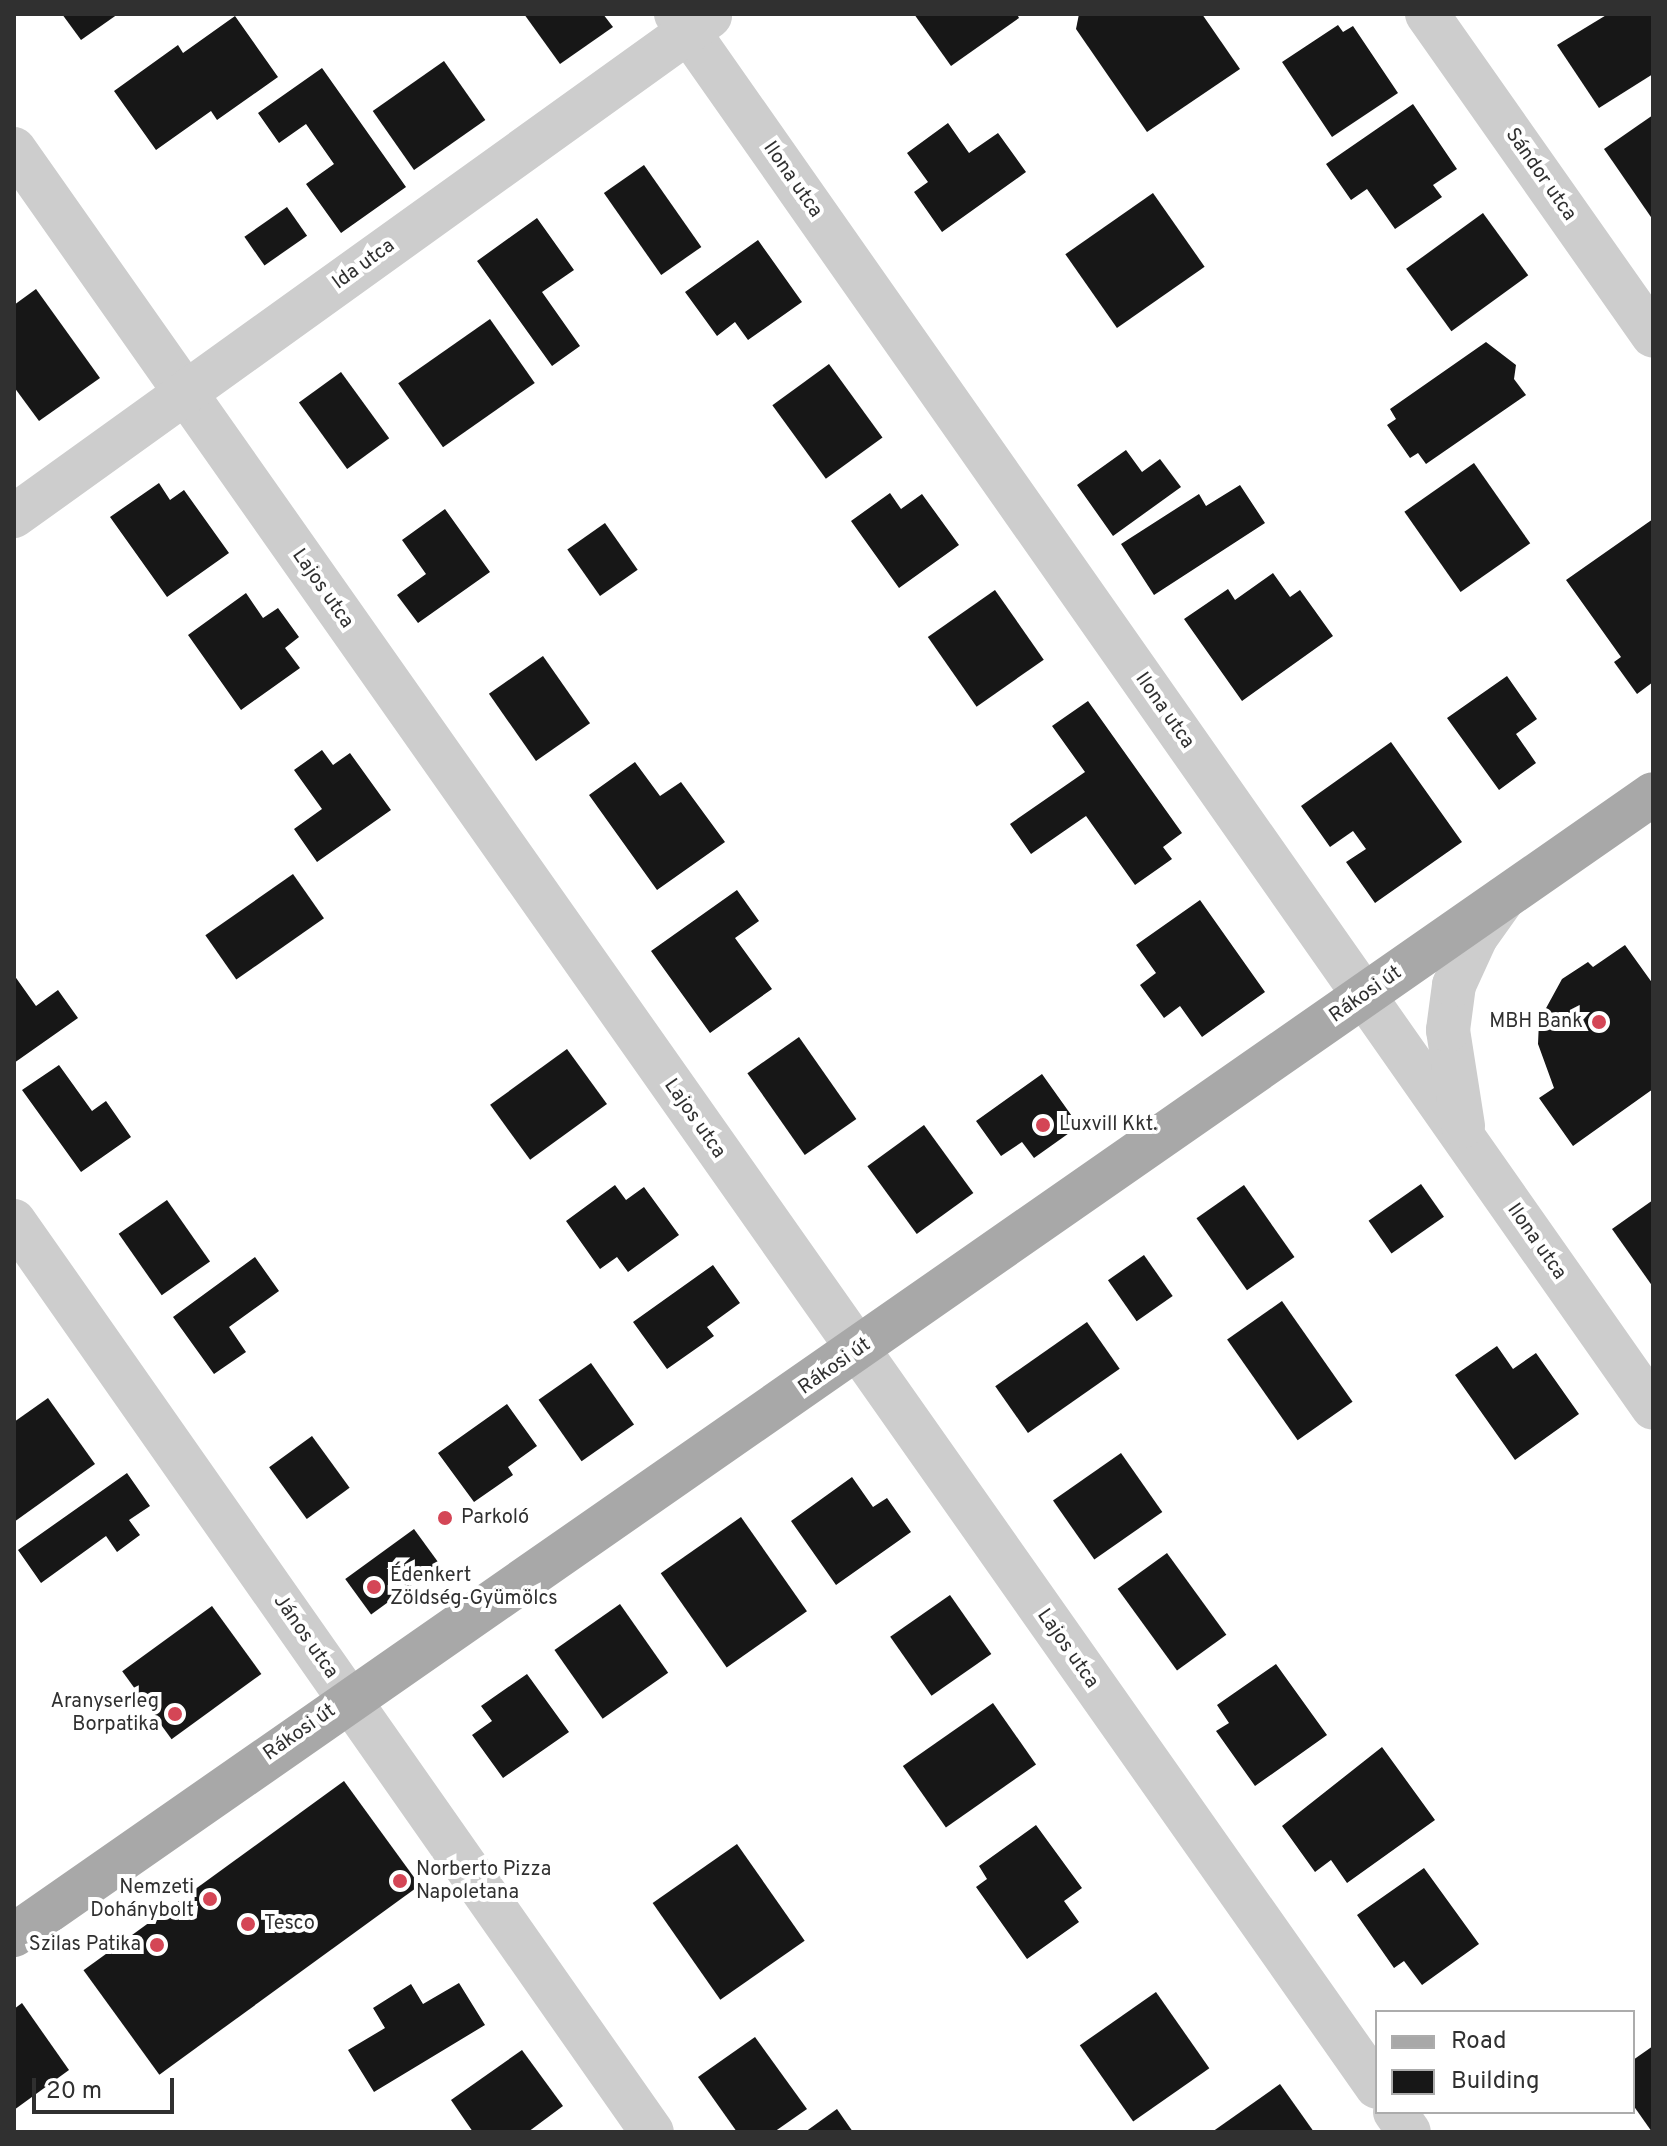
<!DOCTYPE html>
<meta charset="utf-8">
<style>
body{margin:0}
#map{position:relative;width:1667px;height:2146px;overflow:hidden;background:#fff;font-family:Overpass,sans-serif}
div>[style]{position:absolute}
.building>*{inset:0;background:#171717;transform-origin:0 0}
.minor>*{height:44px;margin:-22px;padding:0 22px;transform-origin:22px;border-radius:22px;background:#cdcdcd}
.major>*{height:44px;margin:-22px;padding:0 22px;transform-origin:22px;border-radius:22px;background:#a8a8a8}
.dots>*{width:22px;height:22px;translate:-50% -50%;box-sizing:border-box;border:4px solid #fff;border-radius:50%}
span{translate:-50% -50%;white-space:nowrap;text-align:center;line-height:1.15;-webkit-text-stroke:8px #fff;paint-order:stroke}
.street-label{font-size:20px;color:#303030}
.poi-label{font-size:20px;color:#303030}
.right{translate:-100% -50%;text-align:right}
.left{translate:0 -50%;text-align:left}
.frame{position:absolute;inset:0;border:16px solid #303030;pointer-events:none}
.legend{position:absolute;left:1375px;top:2010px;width:260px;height:104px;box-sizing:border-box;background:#fff;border:2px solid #acacac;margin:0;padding:10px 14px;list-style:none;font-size:24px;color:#303030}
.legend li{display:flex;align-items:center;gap:16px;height:40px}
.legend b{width:40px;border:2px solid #acacac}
.scale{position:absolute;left:32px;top:2078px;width:142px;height:36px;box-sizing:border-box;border:4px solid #303030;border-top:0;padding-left:10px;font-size:24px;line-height:28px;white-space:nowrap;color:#303030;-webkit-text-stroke:6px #fff;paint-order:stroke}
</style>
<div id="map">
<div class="building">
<i style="clip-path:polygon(62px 14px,118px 14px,81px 40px)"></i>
<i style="clip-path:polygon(524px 14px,603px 14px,613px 27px,560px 64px)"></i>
<i style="clip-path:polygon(914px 14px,1017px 14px,1019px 18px,951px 66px)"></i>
<i style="clip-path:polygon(1079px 14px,1202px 14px,1240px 69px,1147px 132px,1076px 29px)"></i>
<i style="clip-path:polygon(1608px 14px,1653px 14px,1653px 74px,1599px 108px,1557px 45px)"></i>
<i style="clip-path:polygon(235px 16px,278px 77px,217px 120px,211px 111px,156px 150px,114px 91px,178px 45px,183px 53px)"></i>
<i style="clip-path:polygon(1338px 25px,1343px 32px,1353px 26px,1398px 93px,1332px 137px,1282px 62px)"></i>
<i style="left:444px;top:61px;width:72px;height:87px;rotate:55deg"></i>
<i style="clip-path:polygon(322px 68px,406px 187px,341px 233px,306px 184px,334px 164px,306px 124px,279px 143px,258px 113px)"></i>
<i style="clip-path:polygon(1413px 104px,1457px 169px,1433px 185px,1442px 197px,1395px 229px,1367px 189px,1351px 200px,1326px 164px)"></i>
<i style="clip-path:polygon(1653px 115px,1653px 220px,1604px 149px)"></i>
<i style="clip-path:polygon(948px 123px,969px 153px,998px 133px,1026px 172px,942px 232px,914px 192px,928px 182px,907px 153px)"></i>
<i style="left:644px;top:165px;width:100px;height:49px;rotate:55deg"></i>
<i style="left:1153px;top:193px;width:90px;height:107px;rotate:55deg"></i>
<i style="left:287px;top:207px;width:35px;height:52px;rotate:55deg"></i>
<i style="left:1483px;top:213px;width:77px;height:95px;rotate:54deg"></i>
<i style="clip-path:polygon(537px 218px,574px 270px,542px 292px,580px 346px,552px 366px,477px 261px)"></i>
<i style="clip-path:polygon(758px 240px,802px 302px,748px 340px,735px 322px,717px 336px,685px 292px)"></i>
<i style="clip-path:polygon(36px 289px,100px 378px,39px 421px,14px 387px,14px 305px)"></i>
<i style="left:490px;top:319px;width:78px;height:112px;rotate:55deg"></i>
<i style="clip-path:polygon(1486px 342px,1516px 365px,1514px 379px,1526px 395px,1426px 464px,1418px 453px,1410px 458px,1387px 425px,1396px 419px,1390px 409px)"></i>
<i style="left:829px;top:364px;width:91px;height:70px;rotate:54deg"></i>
<i style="left:341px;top:372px;width:82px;height:52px;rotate:54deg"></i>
<i style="clip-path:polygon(1126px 450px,1142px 472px,1160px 459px,1181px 487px,1113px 536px,1077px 485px)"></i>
<i style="left:1474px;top:463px;width:98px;height:85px;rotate:55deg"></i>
<i style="clip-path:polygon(159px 483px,170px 500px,184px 490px,229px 553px,167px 597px,110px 517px)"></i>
<i style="clip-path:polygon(1240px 485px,1265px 523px,1154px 595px,1121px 544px,1199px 494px,1206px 506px)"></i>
<i style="clip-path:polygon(890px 493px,901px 509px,922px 494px,959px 545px,899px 588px,851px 521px)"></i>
<i style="clip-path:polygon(445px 509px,490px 572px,418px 623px,397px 595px,426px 574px,402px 540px)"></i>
<i style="clip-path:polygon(1653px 519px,1653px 682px,1637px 694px,1614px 662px,1621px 657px,1566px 580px)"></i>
<i style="left:605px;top:523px;width:57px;height:46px;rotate:55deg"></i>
<i style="clip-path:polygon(1273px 573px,1290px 597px,1300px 590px,1333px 636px,1242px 701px,1184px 619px,1228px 589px,1235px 600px)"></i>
<i style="left:995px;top:590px;width:85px;height:82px;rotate:55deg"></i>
<i style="clip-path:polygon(246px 593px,263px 618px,278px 608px,299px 637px,285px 648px,300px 668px,241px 710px,188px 635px)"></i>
<i style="left:543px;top:656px;width:82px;height:66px;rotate:55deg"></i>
<i style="clip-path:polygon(1507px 676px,1537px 719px,1516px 734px,1536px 763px,1499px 790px,1447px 718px)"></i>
<i style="clip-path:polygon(1088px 701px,1182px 833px,1163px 847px,1172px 859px,1135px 885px,1086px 816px,1031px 854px,1010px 824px,1085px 772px,1052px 726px)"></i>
<i style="clip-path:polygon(1391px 742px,1462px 842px,1375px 903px,1346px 862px,1366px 849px,1353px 831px,1330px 847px,1301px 806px)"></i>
<i style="clip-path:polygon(322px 750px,333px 765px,350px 753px,391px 810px,317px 862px,294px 829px,322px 809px,294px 770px)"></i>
<i style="clip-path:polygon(635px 762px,660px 796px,681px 782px,725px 842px,657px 890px,589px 795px)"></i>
<i style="left:293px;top:874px;width:54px;height:107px;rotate:55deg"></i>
<i style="clip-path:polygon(737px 890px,759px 921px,735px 938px,772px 989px,710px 1033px,651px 951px)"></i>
<i style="clip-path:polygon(1200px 900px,1265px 992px,1202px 1037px,1180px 1006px,1164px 1018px,1140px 985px,1156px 973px,1136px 945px)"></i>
<i style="clip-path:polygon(1625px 945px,1653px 984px,1653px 1089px,1573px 1146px,1539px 1098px,1554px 1088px,1538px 1044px,1539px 1021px,1562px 979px,1588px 962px,1593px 967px)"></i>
<i style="clip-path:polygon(14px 975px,36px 1006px,58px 990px,78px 1018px,14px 1063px)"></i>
<i style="left:799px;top:1037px;width:100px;height:63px;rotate:55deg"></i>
<i style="left:567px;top:1049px;width:68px;height:95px;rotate:54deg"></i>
<i style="clip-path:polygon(59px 1065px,92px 1111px,106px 1101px,131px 1137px,81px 1172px,22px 1090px)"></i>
<i style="clip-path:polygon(1042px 1074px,1079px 1126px,1034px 1158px,1022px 1142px,1001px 1156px,976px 1121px)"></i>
<i style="left:924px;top:1125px;width:84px;height:70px;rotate:54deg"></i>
<i style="left:1421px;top:1184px;width:40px;height:64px;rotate:55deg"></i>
<i style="clip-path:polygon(615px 1185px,626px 1200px,644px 1187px,679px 1235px,628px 1272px,617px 1257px,600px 1269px,566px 1221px)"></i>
<i style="left:1244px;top:1185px;width:88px;height:58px;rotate:55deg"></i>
<i style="left:167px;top:1200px;width:75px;height:59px;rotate:55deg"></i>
<i style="clip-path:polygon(1653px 1200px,1653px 1287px,1612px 1229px)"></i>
<i style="left:1144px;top:1255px;width:50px;height:44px;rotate:55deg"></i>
<i style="clip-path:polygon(255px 1257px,279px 1291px,229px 1327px,246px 1352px,214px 1374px,173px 1317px)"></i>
<i style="clip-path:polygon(713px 1265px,740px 1303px,707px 1327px,714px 1336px,667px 1369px,633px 1322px)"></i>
<i style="left:1282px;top:1301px;width:123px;height:67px;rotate:55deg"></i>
<i style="left:1087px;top:1322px;width:57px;height:112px;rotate:55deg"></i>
<i style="clip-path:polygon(1497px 1346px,1513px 1369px,1536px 1353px,1579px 1414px,1515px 1460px,1455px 1375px)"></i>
<i style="left:591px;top:1363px;width:75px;height:64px;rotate:55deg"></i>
<i style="clip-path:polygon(48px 1398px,95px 1464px,14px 1522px,14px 1422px)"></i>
<i style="clip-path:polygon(507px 1404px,537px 1446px,508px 1467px,513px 1475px,474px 1502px,438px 1453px)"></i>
<i style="left:312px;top:1436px;width:64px;height:53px;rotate:54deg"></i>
<i style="left:1121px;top:1453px;width:72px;height:83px;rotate:55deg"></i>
<i style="clip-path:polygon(127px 1473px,150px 1506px,129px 1520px,140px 1535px,117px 1552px,106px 1536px,41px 1583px,18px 1550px)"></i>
<i style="clip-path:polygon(852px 1477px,873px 1507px,887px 1498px,911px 1532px,836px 1585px,791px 1521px)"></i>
<i style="left:741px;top:1517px;width:115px;height:98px;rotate:55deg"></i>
<i style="left:414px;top:1529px;width:44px;height:85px;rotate:54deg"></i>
<i style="left:1167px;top:1553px;width:101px;height:61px;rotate:54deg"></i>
<i style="left:950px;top:1595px;width:72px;height:73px;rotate:55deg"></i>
<i style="left:620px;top:1604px;width:84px;height:80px;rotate:55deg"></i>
<i style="left:212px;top:1606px;width:84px;height:111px;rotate:54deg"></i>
<i style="clip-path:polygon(1276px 1664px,1327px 1735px,1255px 1786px,1216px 1731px,1229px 1723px,1217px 1705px)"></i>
<i style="clip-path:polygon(527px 1674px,569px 1732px,503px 1778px,472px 1735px,492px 1721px,481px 1706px)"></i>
<i style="left:993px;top:1703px;width:75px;height:110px;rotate:55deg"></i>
<i style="clip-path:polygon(1382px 1747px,1435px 1820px,1347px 1883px,1331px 1860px,1315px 1872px,1282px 1826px)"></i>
<i style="left:344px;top:1781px;width:129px;height:322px;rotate:54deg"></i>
<i style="clip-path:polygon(1036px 1825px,1082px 1888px,1064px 1901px,1079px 1922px,1027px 1959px,976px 1887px,987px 1879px,979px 1866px)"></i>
<i style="left:737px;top:1844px;width:118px;height:103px;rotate:55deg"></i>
<i style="clip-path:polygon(1424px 1868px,1479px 1944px,1422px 1985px,1404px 1961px,1394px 1968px,1357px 1915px)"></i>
<i style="clip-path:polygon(459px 1983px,485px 2025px,374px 2092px,348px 2050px,385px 2028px,373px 2008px,411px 1984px,423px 2004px)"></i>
<i style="left:1156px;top:1992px;width:93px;height:93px;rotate:55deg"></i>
<i style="clip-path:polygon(22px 2003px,69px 2070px,14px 2110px,14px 2009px)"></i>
<i style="clip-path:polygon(755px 2037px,807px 2109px,774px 2132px,737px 2132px,698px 2077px)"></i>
<i style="clip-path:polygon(1653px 2046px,1653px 2132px,1652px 2132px,1633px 2105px,1633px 2060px)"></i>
<i style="clip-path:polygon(522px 2050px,563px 2106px,528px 2132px,473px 2132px,451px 2100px)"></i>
<i style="clip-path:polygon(1280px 2084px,1314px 2132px,1212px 2132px)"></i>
<i style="clip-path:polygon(837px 2109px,853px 2132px,805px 2132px)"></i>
</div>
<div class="minor">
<i style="left:676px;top:14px;width:1702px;rotate:54.97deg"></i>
<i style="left:1427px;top:14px;width:393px;rotate:54.9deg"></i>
<i style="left:14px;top:149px;width:2369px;rotate:54.88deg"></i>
<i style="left:14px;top:516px;width:857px;rotate:-35.69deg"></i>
<i style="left:1463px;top:1126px;width:97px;rotate:-98.9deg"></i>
<i style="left:1448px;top:1030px;width:45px;rotate:-82.4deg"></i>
<i style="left:1454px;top:985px;width:53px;rotate:-65.4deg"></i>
<i style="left:1476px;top:937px;width:47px;rotate:-54.6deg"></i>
<i style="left:14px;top:1221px;width:1112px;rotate:55deg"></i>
<i style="left:1395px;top:2112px;width:24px;rotate:55deg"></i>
</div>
<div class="major">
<i style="left:14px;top:1935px;width:1997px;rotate:-34.84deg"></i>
</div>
<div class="dots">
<i style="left:1599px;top:1022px;background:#d44656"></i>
<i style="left:1043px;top:1125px;background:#d44656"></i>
<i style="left:445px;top:1518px;background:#d44656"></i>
<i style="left:374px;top:1587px;background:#d44656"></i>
<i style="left:175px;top:1714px;background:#d44656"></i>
<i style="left:400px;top:1881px;background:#d44656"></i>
<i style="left:210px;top:1899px;background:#d44656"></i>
<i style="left:248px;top:1924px;background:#d44656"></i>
<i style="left:157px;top:1945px;background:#d44656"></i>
</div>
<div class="street-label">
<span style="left:1540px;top:175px;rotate:55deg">Sándor utca</span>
<span style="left:792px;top:180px;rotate:55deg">Ilona utca</span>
<span style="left:364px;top:265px;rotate:-36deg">Ida utca</span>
<span style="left:322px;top:589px;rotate:55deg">Lajos utca</span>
<span style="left:1164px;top:711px;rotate:55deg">Ilona utca</span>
<span style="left:1366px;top:995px;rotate:-35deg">Rákosi út</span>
<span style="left:694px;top:1119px;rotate:55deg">Lajos utca</span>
<span style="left:1536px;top:1242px;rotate:55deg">Ilona utca</span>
<span style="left:835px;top:1367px;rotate:-35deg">Rákosi út</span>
<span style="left:305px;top:1637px;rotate:55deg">János utca</span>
<span style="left:1067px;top:1649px;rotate:55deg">Lajos utca</span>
<span style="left:300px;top:1733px;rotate:-35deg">Rákosi út</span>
</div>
<div class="poi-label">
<span class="right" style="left:1583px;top:1022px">MBH Bank</span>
<span class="left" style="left:1059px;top:1125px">Luxvill Kkt.</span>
<span class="left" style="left:461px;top:1518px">Parkoló</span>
<span class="left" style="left:390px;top:1588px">Édenkert<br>Zöldség-Gyümölcs</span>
<span class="right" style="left:159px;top:1714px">Aranyserleg<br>Borpatika</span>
<span class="left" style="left:416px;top:1882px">Norberto Pizza<br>Napoletana</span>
<span class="right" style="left:194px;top:1900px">Nemzeti<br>Dohánybolt</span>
<span class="left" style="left:264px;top:1924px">Tesco</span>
<span class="right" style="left:141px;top:1945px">Szilas Patika</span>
</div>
<div class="frame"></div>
<ul class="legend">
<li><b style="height:10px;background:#a8a8a8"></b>Road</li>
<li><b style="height:22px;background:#171717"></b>Building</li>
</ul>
<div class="scale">20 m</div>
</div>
